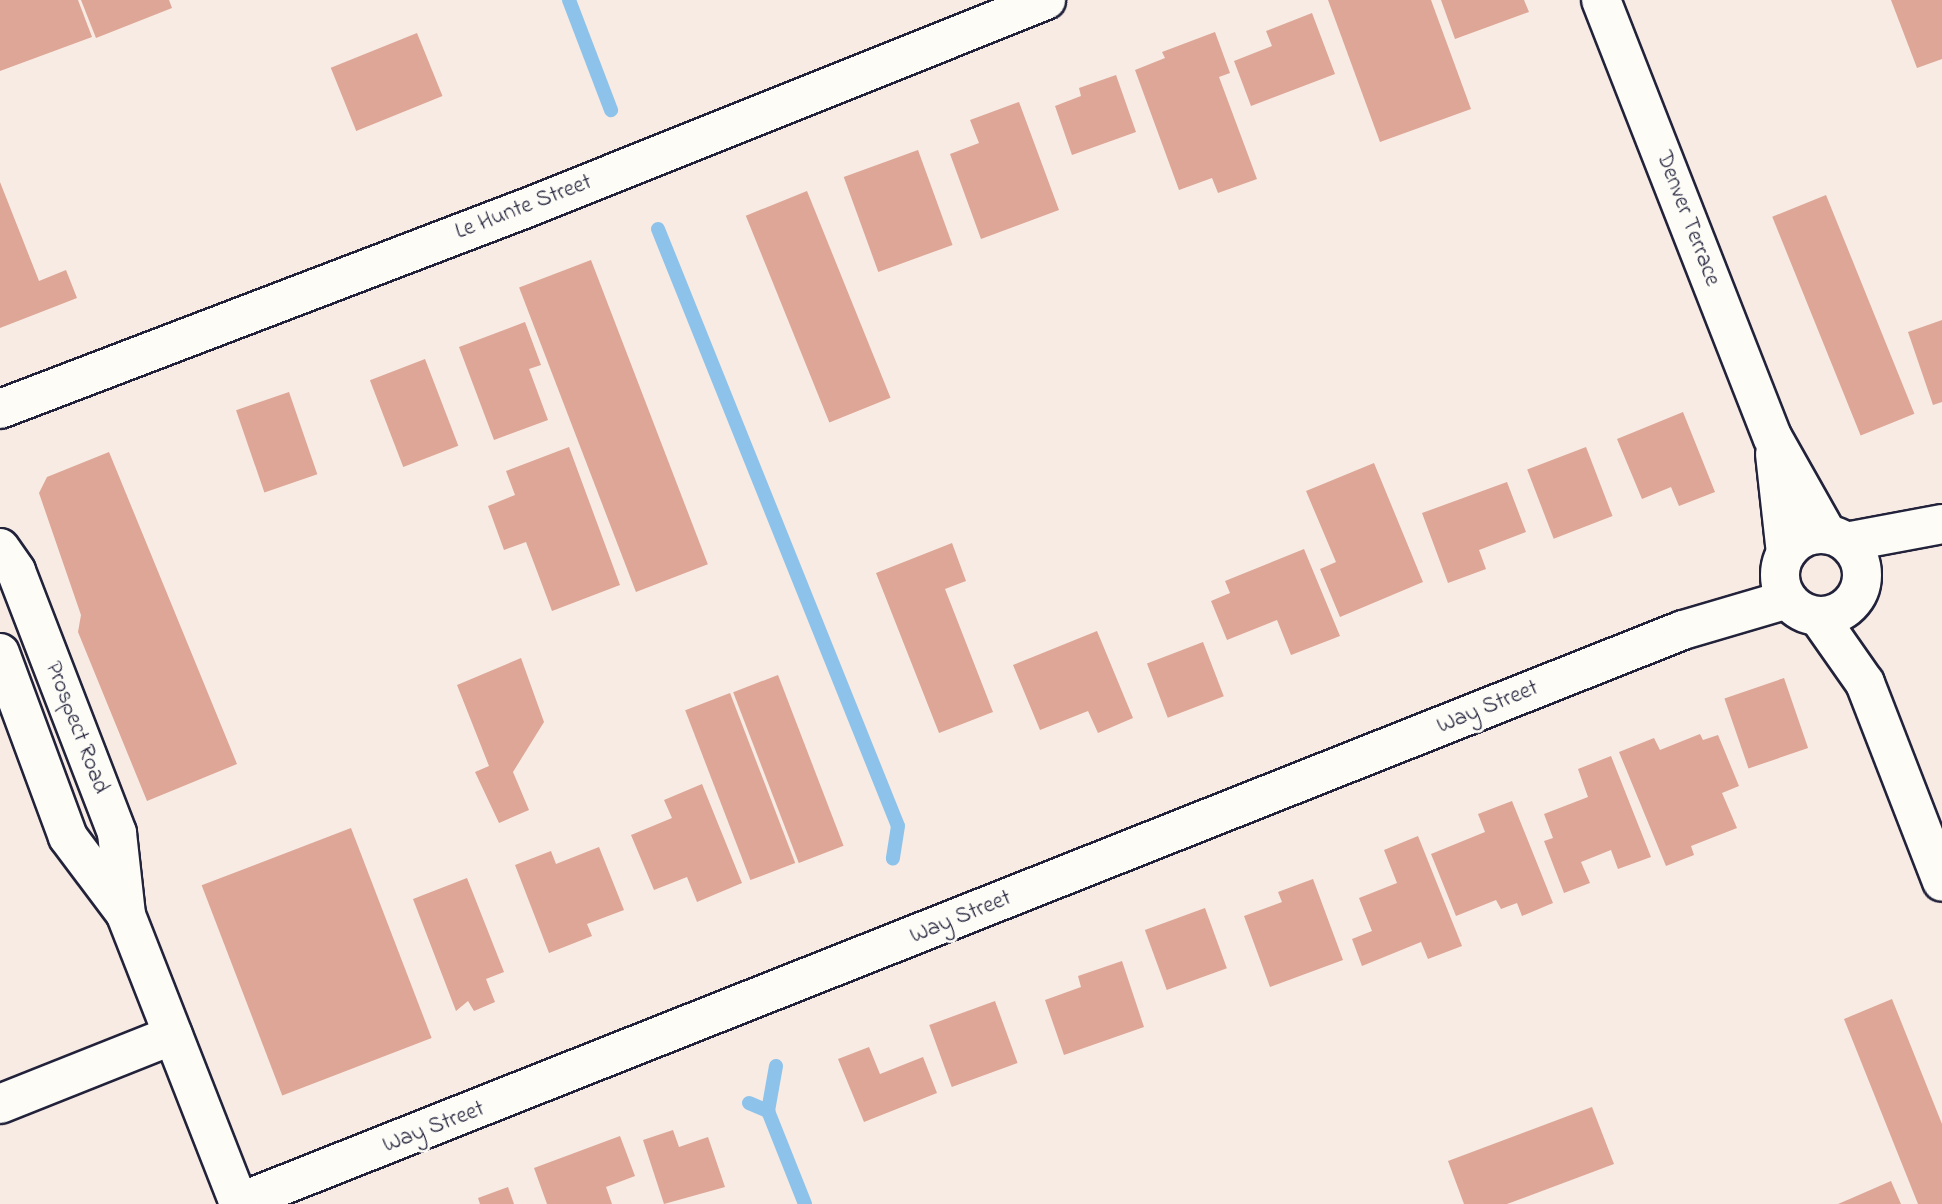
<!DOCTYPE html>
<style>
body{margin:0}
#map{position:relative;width:1942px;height:1204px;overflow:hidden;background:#f7ebe4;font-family:"Indie Flower",sans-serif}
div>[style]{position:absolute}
.stream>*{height:14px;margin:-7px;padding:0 7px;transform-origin:7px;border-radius:7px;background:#8dc3eb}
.building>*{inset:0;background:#dda696;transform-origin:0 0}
.roads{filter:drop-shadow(2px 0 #22223b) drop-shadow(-2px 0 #22223b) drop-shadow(0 2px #22223b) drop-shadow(0 -2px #22223b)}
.street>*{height:38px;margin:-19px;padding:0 19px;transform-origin:19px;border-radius:19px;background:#fdfcf7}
.street>.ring{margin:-19px;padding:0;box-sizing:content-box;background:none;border:38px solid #fdfcf7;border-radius:50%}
.secondary>*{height:38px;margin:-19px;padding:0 19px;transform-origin:19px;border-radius:19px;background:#fdfcf7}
span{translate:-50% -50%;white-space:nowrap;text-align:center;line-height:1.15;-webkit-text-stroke:6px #fdfcf7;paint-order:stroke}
.street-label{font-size:23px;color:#22223b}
</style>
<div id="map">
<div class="stream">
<i style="left:569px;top:0;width:118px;rotate:69.1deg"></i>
<i style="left:658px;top:229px;width:643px;rotate:68.1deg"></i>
<i style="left:898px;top:826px;width:33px;rotate:99deg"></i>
<i style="left:776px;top:1066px;width:46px;rotate:100.1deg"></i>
<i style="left:768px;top:1111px;width:100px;rotate:68.3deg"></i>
<i style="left:749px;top:1103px;width:21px;rotate:23deg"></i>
</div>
<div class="building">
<i style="clip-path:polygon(0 0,78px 0,92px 37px,0 71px)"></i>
<i style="clip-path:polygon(81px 0,169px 0,172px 8px,96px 38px)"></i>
<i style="clip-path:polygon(1328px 0,1431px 0,1471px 109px,1380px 142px)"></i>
<i style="clip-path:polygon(1441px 0,1524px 0,1529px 12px,1455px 39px)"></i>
<i style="clip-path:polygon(1891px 0,1942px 0,1942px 59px,1917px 68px)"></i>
<i style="clip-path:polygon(1312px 13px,1335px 74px,1251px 106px,1234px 61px,1272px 46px,1266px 31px)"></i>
<i style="clip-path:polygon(1215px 32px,1230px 73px,1219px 77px,1257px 179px,1218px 193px,1212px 178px,1179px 190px,1135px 70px,1165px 58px,1162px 52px)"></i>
<i style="left:417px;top:33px;width:68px;height:93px;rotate:68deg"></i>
<i style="clip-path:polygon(1116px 75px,1136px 132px,1072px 155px,1055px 106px,1081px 96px,1079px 88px)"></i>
<i style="clip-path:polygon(1019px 102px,1059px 210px,981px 239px,950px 154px,979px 143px,970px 120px)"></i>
<i style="left:918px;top:150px;width:101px;height:79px;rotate:70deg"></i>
<i style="clip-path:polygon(0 182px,39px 281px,66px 270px,77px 298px,0 328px)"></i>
<i style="left:807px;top:191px;width:223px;height:66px;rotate:68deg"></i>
<i style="left:1826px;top:195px;width:236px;height:58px;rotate:68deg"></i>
<i style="left:591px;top:260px;width:326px;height:77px;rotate:69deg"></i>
<i style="clip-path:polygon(1942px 320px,1942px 402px,1933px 405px,1908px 332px)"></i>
<i style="clip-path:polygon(525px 322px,541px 365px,529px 369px,548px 420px,494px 440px,459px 347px)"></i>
<i style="left:425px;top:359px;width:93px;height:59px;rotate:69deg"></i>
<i style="left:289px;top:392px;width:87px;height:56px;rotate:71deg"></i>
<i style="clip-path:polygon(1683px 412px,1715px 492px,1679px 506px,1671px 487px,1642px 499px,1617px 439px)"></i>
<i style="clip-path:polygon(569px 447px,620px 585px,552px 611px,526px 542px,504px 550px,488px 506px,515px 495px,506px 471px)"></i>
<i style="left:1586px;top:447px;width:74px;height:63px;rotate:69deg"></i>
<i style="clip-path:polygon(109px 452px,237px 764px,147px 801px,78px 632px,81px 615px,39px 493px,47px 477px)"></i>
<i style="clip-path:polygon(1374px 463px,1423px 582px,1340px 617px,1320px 569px,1336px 562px,1306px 491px)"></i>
<i style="clip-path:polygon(1507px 482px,1526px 532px,1479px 550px,1486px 569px,1448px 583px,1422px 513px)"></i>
<i style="clip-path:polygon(952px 543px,966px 581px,945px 589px,993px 712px,939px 733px,876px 573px)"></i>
<i style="clip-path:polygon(1304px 549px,1340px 636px,1291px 655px,1277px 620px,1227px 640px,1211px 601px,1230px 593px,1225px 581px)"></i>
<i style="clip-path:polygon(1097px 631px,1133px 718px,1098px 733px,1088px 711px,1040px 730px,1013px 665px)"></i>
<i style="left:1203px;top:642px;width:58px;height:60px;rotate:69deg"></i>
<i style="clip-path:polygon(521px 658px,544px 722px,513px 772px,529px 810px,499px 823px,475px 772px,489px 766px,457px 685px)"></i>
<i style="left:778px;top:675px;width:183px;height:48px;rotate:69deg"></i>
<i style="left:1784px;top:678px;width:74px;height:63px;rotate:71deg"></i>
<i style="left:730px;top:693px;width:182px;height:48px;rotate:69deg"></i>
<i style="clip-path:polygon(1700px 734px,1703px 740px,1718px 735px,1739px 786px,1722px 793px,1737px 828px,1691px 846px,1694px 855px,1666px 866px,1619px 752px,1654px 738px,1660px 750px)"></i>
<i style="clip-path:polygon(1611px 756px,1651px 857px,1618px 869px,1611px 850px,1581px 862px,1590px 883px,1564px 893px,1544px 841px,1553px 838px,1544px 814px,1588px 797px,1578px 769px)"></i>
<i style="clip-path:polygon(702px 784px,742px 883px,697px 902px,687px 877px,654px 890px,631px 835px,672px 818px,664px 800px)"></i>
<i style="clip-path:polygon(1512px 801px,1553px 903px,1522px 916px,1517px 903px,1501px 909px,1496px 900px,1456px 916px,1431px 854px,1485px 832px,1478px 814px)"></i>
<i style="left:351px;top:828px;width:225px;height:160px;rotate:69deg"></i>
<i style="clip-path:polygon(1418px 836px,1462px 946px,1428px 959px,1421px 942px,1362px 966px,1352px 939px,1372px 931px,1359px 898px,1397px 883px,1384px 850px)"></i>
<i style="clip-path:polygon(599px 847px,624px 910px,587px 924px,592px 936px,549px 953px,515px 865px,551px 851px,556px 864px)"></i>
<i style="clip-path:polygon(467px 878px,504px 972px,486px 979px,495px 1002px,474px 1011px,468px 1001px,456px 1011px,413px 899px)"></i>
<i style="clip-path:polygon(1313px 879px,1343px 960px,1270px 987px,1244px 916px,1282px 902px,1278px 892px)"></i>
<i style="left:1205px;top:908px;width:64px;height:64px;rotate:70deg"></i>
<i style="clip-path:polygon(1122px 961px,1144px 1027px,1064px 1055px,1045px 1000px,1081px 987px,1078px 976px)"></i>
<i style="clip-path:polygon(1892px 999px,1942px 1124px,1942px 1204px,1918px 1204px,1844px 1019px)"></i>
<i style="left:995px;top:1001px;width:66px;height:70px;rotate:70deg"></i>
<i style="clip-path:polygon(869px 1047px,880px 1074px,923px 1057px,937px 1093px,864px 1122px,838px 1059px)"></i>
<i style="clip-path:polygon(1592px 1107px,1614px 1164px,1507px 1204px,1464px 1204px,1448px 1161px)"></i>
<i style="clip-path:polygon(673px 1130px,679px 1147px,708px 1137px,725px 1187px,664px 1204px,643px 1140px)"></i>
<i style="clip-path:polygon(620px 1136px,635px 1176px,606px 1187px,612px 1204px,547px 1204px,534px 1168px)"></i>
<i style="clip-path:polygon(1891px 1181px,1901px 1204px,1838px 1204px,1852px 1198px)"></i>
<i style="clip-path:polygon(508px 1187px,514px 1204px,480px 1204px,478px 1198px)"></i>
</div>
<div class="roads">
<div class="street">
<i style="left:1601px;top:0;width:471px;rotate:68.6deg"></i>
<i style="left:1773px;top:438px;width:110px;rotate:60.6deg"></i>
<i style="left:0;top:409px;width:566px;rotate:-20.9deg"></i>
<i style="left:529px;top:207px;width:557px;rotate:-21.82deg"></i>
<i style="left:1775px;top:454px;width:100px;rotate:83.7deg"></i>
<i class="ring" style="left:1780px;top:534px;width:44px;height:44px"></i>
<i style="left:1846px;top:542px;width:98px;rotate:-10.6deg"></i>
<i style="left:1818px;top:616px;width:82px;rotate:55deg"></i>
<i style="left:1865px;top:683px;width:213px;rotate:68.8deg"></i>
<i style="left:0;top:1104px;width:186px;rotate:-21.7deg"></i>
<i style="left:238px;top:1203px;width:1554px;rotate:-21.63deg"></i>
<i style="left:1683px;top:630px;width:109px;rotate:-16.4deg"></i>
</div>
<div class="secondary">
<i style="left:0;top:548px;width:28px;rotate:55deg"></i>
<i style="left:16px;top:571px;width:281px;rotate:68.9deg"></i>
<i style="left:117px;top:833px;width:82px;rotate:83.7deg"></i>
<i style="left:126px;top:915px;width:310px;rotate:68.6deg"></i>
<i style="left:0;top:653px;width:196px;rotate:69.7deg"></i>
<i style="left:68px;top:837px;width:95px;rotate:53.1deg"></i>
</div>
</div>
<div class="street-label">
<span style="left:524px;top:208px;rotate:-21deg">Le Hunte Street</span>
<span style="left:1687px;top:219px;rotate:69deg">Denver Terrace</span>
<span style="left:1488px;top:708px;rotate:-22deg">Way Street</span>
<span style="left:76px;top:728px;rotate:69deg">Prospect Road</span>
<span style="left:961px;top:918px;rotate:-22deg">Way Street</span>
<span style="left:434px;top:1128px;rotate:-21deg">Way Street</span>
</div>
</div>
